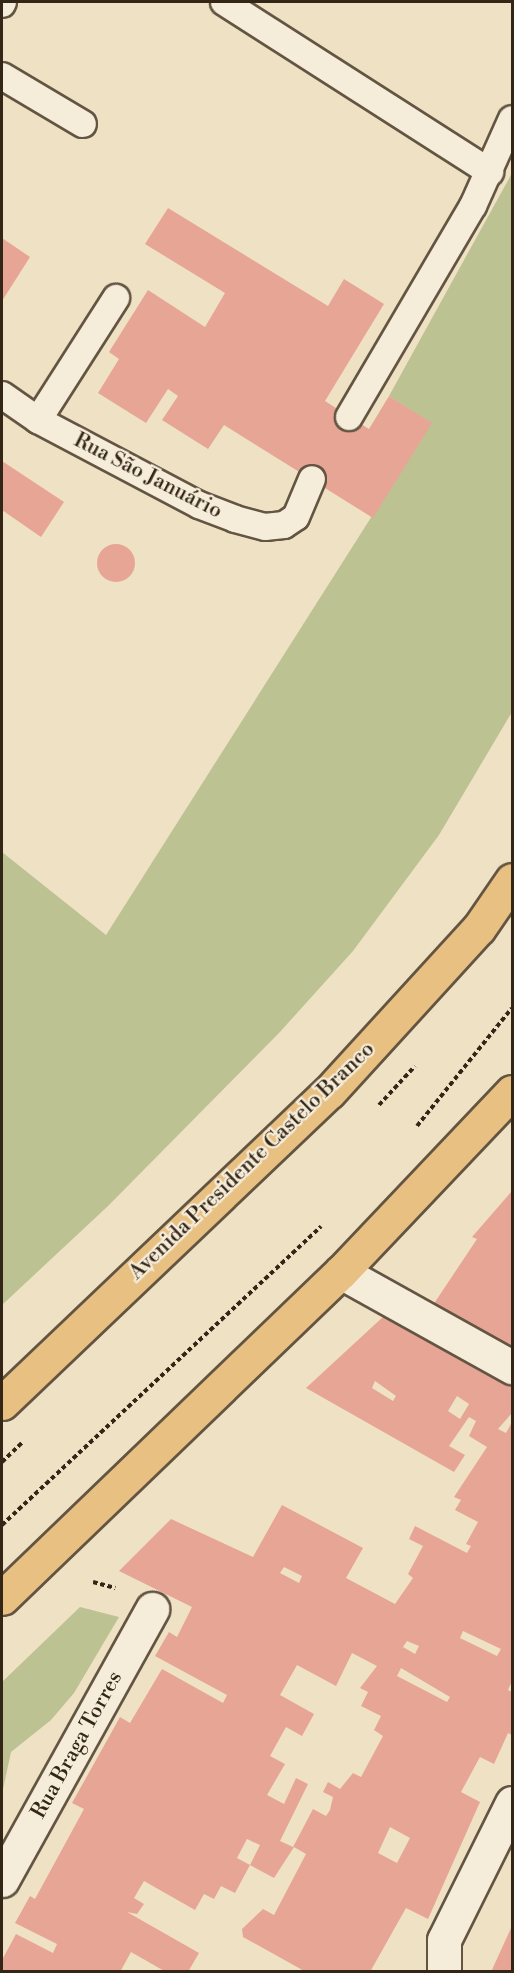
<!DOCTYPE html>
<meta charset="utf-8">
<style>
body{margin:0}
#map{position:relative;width:514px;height:1973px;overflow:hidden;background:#efe1c4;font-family:"Libre Bodoni",serif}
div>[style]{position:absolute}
.green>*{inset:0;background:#bcc292}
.building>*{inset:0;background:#e7a596}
.round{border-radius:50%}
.path>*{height:4px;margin-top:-2px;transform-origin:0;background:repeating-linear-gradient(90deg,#342617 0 4.5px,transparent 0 7.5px)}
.roads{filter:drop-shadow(2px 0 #635542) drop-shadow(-2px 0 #635542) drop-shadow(0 2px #635542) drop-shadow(0 -2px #635542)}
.service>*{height:26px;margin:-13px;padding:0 13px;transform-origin:13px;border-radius:13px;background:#f5ecd9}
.minor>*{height:33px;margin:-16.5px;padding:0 16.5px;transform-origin:16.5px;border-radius:16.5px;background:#f5ecd9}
.primary>*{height:33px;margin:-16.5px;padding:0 16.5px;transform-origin:16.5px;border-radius:16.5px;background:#e8c082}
span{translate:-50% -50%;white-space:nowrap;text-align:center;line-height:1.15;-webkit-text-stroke:4.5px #f5ecd9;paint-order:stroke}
.street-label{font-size:21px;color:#342617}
.frame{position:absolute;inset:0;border:3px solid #342617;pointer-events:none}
</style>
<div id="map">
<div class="green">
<i style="clip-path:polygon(512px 173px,512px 712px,439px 835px,353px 951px,279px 1033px,108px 1206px,2px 1305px,2px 852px,106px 935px,431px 423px,389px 396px)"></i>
<i style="clip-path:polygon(80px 1607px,119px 1617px,74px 1693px,51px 1720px,11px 1752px,2px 1794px,2px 1682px)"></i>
</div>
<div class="building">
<i style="clip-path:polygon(168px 208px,328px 306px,344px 279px,384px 304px,325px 401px,369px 429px,389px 396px,432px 423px,373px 518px,224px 425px,208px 449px,162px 420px,178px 396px,168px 389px,146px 423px,98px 393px,119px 359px,109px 352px,148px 290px,205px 327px,225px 293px,145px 244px)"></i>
<i style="clip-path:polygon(2px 238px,30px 257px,2px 301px)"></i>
<i style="clip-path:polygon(2px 461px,64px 502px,41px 537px,2px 510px)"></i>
<i class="round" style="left:97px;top:544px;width:38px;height:38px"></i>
<i style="clip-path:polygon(512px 1191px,512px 1351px,433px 1305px,477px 1239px,472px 1237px)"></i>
<i style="clip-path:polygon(evenodd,384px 1316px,512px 1387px,512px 1413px,498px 1429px,506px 1433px,512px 1422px,512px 1681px,508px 1690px,512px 1692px,512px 1735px,508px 1733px,494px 1764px,480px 1757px,461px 1792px,480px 1802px,428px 1919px,406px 1908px,370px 1972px,306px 1972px,243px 1937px,242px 1929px,263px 1909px,274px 1915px,306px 1854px,294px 1847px,274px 1878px,250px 1865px,235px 1893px,221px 1886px,214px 1899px,204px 1894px,195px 1910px,144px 1881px,134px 1898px,144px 1904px,137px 1914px,127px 1912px,199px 1953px,188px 1972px,166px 1972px,131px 1952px,120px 1972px,2px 1972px,2px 1960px,16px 1934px,53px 1953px,57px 1944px,15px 1923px,30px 1896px,35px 1899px,84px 1809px,72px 1803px,120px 1717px,130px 1723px,162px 1669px,223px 1703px,227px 1695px,155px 1656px,169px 1632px,177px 1637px,192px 1607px,119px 1571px,171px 1519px,253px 1557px,282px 1505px,363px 1548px,346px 1578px,395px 1604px,413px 1578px,408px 1574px,423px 1546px,409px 1539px,415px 1526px,467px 1553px,471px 1546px,466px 1544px,478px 1522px,455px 1510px,461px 1500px,454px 1497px,487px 1447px,469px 1436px,476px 1421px,469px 1417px,449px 1446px,465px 1455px,454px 1472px,306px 1388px,384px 1316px,375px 1381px,396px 1396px,393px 1401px,372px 1388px,375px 1381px,384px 1316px,457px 1396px,469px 1404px,460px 1419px,448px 1411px,457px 1396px,384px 1316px,284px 1567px,302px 1576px,299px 1583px,280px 1573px,284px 1567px,384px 1316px,463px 1631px,501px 1649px,497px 1656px,460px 1638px,463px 1631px,384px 1316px,407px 1641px,419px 1646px,415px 1654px,403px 1647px,407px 1641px,384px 1316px,352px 1653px,377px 1666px,360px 1688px,368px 1692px,361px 1706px,381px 1716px,374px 1730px,383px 1736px,361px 1777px,353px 1773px,340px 1789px,328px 1782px,323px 1792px,333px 1797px,330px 1810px,326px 1816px,313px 1809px,293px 1847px,280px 1841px,308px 1784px,296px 1778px,284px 1804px,267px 1795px,285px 1764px,270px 1756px,286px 1727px,302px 1736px,314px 1714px,280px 1695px,297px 1665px,336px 1686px,352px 1653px,384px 1316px,401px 1668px,450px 1697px,447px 1702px,397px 1676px,401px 1668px,384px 1316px,390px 1827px,410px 1838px,397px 1863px,378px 1853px,390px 1827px,384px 1316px,247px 1839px,260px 1845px,250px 1865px,237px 1858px,247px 1839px)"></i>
<i style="clip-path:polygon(512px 1926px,512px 1972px,491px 1972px,501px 1950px)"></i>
</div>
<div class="path">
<i style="left:379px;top:1105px;width:53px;rotate:-47.3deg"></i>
<i style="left:417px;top:1126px;width:151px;rotate:-51.2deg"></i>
<i style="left:2px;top:1462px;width:29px;rotate:-44deg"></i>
<i style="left:2px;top:1525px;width:437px;rotate:-43.1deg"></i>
<i style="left:93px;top:1582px;width:23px;rotate:15deg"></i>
</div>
<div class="roads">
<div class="service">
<i style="left:224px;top:2px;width:316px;rotate:32.6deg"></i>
<i style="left:2px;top:4px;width:2px;rotate:-63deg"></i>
<i style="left:2px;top:76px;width:94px;rotate:30.7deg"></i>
<i style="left:2px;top:395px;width:44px;rotate:34.8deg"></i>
<i style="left:38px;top:420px;width:182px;rotate:27.8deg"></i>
<i style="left:199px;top:505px;width:39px;rotate:21deg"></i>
<i style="left:235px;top:519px;width:31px;rotate:15deg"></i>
<i style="left:265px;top:527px;width:19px;rotate:-6deg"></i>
<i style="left:284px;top:525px;width:14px;rotate:-34deg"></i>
<i style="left:296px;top:517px;width:41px;rotate:-67.2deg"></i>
<i style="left:349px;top:417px;width:245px;rotate:-59.6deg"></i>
<i style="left:473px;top:206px;width:95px;rotate:-65.9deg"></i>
<i style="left:38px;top:420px;width:145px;rotate:-57.4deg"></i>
</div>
<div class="minor">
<i style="left:341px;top:1272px;width:196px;rotate:29.1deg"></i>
<i style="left:2px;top:1880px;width:310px;rotate:-61deg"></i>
<i style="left:444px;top:1972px;width:32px;rotate:-90deg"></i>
<i style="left:444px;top:1940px;width:153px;rotate:-63.6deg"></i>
</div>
<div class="primary">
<i style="left:2px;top:1403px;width:451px;rotate:-43.6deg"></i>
<i style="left:329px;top:1092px;width:222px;rotate:-47.6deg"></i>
<i style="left:479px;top:928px;width:58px;rotate:-55.5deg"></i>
<i style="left:2px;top:1598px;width:470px;rotate:-43.9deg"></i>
<i style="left:341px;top:1272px;width:248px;rotate:-46.5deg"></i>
</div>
</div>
<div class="street-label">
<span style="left:148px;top:476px;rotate:27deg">Rua São Januário</span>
<span style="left:252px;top:1161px;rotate:-44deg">Avenida Presidente Castelo Branco</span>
<span style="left:77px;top:1745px;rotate:-61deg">Rua Braga Torres</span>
</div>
<div class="frame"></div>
</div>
